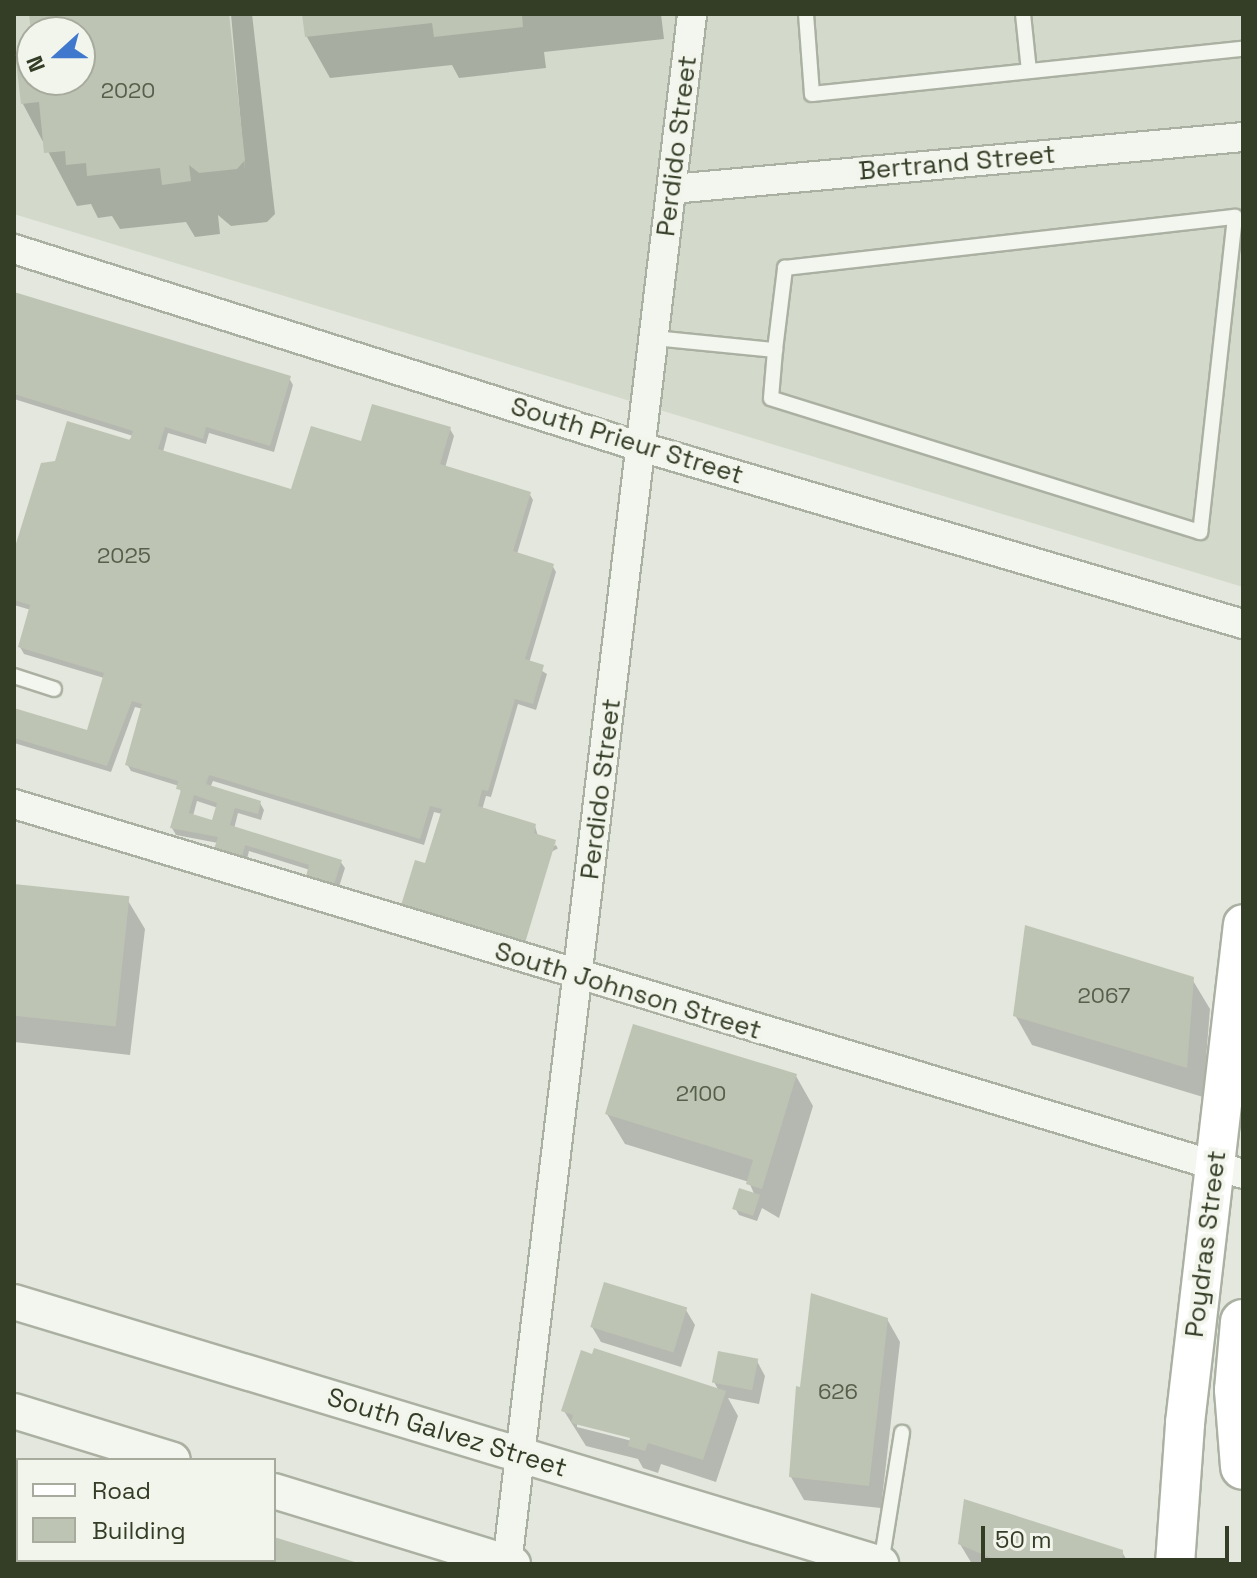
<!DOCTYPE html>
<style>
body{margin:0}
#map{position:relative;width:1257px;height:1578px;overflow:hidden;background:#e3e7dd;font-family:"Space Grotesk",sans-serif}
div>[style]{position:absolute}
.built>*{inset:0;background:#d3d9cb}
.shadow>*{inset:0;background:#0003;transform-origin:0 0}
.building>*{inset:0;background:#bec4b4;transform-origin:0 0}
.roads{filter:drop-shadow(2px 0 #abb1a2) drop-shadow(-2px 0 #abb1a2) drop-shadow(0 2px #abb1a2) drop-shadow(0 -2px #abb1a2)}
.service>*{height:14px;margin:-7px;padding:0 7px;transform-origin:7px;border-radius:7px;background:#f3f5ef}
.minor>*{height:28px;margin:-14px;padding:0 14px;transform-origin:14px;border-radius:14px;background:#f3f5ef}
.tertiary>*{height:34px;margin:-17px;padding:0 17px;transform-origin:17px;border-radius:17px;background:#f3f5ef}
.secondary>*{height:38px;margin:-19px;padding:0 19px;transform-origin:19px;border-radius:19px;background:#fff}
.motorway>*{height:44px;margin:-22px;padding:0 22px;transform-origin:22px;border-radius:22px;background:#fff}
span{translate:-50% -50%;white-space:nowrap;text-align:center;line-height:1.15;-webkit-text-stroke:8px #f2f5ec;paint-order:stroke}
.number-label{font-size:22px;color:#565f4a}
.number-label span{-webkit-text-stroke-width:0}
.street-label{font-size:26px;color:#343d26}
.frame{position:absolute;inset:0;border:16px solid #343d26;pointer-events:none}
.legend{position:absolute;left:16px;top:1458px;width:260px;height:104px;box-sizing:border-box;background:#f2f5ec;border:2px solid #a6ab9d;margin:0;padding:10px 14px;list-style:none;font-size:24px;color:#343d26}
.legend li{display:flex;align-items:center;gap:16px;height:40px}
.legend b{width:40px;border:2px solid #a6ab9d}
.north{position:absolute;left:16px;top:16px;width:80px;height:80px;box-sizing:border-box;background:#f2f5ec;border:2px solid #a6ab9d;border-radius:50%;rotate:249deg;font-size:22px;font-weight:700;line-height:32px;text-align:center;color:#343d26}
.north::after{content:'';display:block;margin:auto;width:28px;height:36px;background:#4078ce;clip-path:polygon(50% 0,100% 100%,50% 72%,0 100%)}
.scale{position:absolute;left:981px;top:1526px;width:248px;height:36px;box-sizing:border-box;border:4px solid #343d26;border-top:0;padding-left:10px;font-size:24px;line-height:28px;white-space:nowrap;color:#343d26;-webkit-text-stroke:6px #f2f5ec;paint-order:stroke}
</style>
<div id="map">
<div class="built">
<i style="clip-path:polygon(evenodd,14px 14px,1243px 14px,1243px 587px,14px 214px,14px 14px,32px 32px,80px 32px,80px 80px,32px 80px,32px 32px)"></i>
</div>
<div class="shadow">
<i style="clip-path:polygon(31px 14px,227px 14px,245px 170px,231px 14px,252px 14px,275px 214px,267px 222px,231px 226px,218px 215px,220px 234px,195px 237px,186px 222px,120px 229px,112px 216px,98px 218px,91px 204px,77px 206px,23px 104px,32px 52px,32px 80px,80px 80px,80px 32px,33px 32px)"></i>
<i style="clip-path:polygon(296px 14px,661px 14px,664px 39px,544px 52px,546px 68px,459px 78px,452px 65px,330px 78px,307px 37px,304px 16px)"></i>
<i style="clip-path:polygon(evenodd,14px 294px,289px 378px,293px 385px,274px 452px,209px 433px,206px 444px,168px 433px,163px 452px,292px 491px,362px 443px,450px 429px,454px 436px,445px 468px,529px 493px,533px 500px,517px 554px,552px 565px,556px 572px,529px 663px,547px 674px,536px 710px,518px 704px,491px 797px,486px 796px,482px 810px,535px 826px,538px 836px,556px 844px,427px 865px,442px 814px,434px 812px,424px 845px,213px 781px,210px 788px,260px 803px,264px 810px,261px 820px,238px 813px,234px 829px,340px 861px,345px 868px,338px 890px,312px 883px,310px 870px,249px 851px,246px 863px,221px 855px,218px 843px,176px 835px,172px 828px,182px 795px,179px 786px,131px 771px,127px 764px,143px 709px,135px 707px,111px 772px,14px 743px,14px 710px,88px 733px,104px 678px,24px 654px,20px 647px,31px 610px,14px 605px,14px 557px,133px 436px,14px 399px,14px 294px,197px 801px,218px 808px,213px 822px,193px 816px,197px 801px)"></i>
<i style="left:556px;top:845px;width:4px;height:118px;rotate:63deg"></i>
<i style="clip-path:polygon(14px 886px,127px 899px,145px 929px,130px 1055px,14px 1042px)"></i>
<i style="clip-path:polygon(1192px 979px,1210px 1009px,1203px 1097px,1032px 1045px,1015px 1015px)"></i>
<i style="clip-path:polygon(796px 1076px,813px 1106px,779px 1218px,762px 1208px,757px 1221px,739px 1215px,735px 1208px,755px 1196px,749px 1182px,625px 1144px,607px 1114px)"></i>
<i style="clip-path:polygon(686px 1310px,695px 1325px,681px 1367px,601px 1342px,592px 1327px)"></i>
<i style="clip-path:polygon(887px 1319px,900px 1342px,881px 1508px,804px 1500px,791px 1477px,802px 1389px)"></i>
<i style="clip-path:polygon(evenodd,757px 1361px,765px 1376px,759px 1404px,728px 1398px,738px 1416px,716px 1482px,661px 1464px,658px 1473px,643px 1468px,638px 1459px,586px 1446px,564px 1411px,719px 1391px,714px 1382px,757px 1361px,577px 1423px,641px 1439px,640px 1443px,577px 1427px,577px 1423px)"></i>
<i style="clip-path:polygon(960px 1544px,1122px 1552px,1129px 1564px,972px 1564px)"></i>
<i style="clip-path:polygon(76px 1560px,75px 1564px,30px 1564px,31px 1561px)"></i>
<i style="clip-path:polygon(90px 1560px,150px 1560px,89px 1564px)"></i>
<i style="clip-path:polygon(165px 1560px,213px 1560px,165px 1564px)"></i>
</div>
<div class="building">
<i style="clip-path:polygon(29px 14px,229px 14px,245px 160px,237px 169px,199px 173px,189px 165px,191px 181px,162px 185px,160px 168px,87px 176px,86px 163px,66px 165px,65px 151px,44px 153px,39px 102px,21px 104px,15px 52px,32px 50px,32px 80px,80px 80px,80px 32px,31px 32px)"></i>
<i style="clip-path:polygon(302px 14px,522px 14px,523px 27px,434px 37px,432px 23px,305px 37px)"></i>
<i style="clip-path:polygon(evenodd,14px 292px,291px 376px,270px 446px,206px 427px,203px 439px,165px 427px,158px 449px,291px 489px,311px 426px,361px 441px,372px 404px,451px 427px,440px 464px,531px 492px,513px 551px,554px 564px,525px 659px,544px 665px,533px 704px,515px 699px,488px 791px,482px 790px,478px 806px,536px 824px,534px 833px,556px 840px,522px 953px,398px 915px,415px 860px,425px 863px,442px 809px,430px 806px,420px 839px,209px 775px,206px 784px,261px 801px,258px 814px,235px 808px,230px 825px,342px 860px,334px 884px,306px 876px,309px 865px,245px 845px,242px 857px,214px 849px,218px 837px,170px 828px,181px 790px,176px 789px,178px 781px,125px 765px,142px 704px,132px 701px,107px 766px,14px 738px,14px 708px,87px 730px,104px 673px,18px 647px,30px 605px,14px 600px,14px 550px,41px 463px,55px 461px,67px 421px,130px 440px,133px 431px,14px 394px,14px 292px,194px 795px,217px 803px,212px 820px,189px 813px,194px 795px)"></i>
<i style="left:14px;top:884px;width:116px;height:131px;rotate:6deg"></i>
<i style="clip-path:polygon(1025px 925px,1194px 977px,1187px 1068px,1013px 1016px)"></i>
<i style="clip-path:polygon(633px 1024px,797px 1074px,762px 1189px,746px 1184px,753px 1160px,605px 1114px)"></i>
<i style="left:739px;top:1188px;width:22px;height:22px;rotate:18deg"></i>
<i style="left:604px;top:1282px;width:87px;height:47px;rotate:17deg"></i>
<i style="clip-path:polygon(811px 1293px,888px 1318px,869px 1486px,789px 1477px,796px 1386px,800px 1387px)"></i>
<i style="clip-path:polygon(594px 1348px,726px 1391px,703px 1460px,648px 1443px,645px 1451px,628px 1446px,630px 1438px,571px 1423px,573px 1415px,561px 1411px,581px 1350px,592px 1354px)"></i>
<i style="left:718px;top:1351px;width:41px;height:32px;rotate:11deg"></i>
<i style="clip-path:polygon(964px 1499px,1123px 1550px,1122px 1564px,996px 1560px,958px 1544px)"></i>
<i style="clip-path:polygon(274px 1537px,358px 1563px,358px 1564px,254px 1564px,274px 1560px)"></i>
<i style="clip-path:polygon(29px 1560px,66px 1560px,28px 1564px)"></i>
<i style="clip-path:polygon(163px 1560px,203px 1560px,163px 1564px)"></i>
</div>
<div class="roads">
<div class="service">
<i style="left:806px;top:14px;width:80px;rotate:85.7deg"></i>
<i style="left:812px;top:94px;width:433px;rotate:-6deg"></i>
<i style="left:1023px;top:14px;width:57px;rotate:84deg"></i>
<i style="left:654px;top:338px;width:122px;rotate:5.7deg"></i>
<i style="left:775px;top:350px;width:83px;rotate:-83deg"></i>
<i style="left:785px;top:268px;width:453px;rotate:-6.5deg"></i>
<i style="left:1235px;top:217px;width:317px;rotate:96.3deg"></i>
<i style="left:1200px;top:532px;width:449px;rotate:-162.7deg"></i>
<i style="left:771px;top:398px;width:48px;rotate:-85.2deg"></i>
<i style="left:14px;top:676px;width:42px;rotate:18deg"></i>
<i style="left:881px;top:1564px;width:133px;rotate:-80.9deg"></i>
</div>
<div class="minor">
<i style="left:672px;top:189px;width:573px;rotate:-5.2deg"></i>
<i style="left:14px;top:249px;width:658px;rotate:17.53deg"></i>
<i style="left:641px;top:447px;width:627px;rotate:16.38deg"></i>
<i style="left:14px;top:804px;width:1283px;rotate:16.75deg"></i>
<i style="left:507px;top:1564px;width:1561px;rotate:-83.19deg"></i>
</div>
<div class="tertiary">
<i style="left:14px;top:1302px;width:906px;rotate:16.81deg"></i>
<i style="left:14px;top:1411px;width:166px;rotate:17.1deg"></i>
<i style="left:274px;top:1491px;width:250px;rotate:17deg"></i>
</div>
<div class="secondary">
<i style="left:1175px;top:1564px;width:141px;rotate:-85.9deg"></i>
<i style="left:1185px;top:1423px;width:502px;rotate:-83.37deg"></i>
</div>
<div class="motorway">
<i style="left:1243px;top:1322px;width:68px;rotate:95deg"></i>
<i style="left:1237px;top:1390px;width:77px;rotate:85.5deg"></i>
</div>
</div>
<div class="number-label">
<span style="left:128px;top:91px">2020</span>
<span style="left:124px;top:556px">2025</span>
<span style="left:1104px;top:996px">2067</span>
<span style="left:701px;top:1094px">2100</span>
<span style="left:838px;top:1392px">626</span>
</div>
<div class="street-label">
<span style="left:677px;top:146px;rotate:-83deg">Perdido Street</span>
<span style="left:957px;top:163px;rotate:-5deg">Bertrand Street</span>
<span style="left:627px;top:441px;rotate:17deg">South Prieur Street</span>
<span style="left:601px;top:789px;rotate:-83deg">Perdido Street</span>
<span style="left:628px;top:991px;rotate:17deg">South Johnson Street</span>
<span style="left:1206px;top:1244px;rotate:-83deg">Poydras Street</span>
<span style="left:447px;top:1433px;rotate:17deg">South Galvez Street</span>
</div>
<div class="frame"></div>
<ul class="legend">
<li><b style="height:10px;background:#fff"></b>Road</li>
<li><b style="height:22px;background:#bec4b4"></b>Building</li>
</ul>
<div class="north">N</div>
<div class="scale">50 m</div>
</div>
